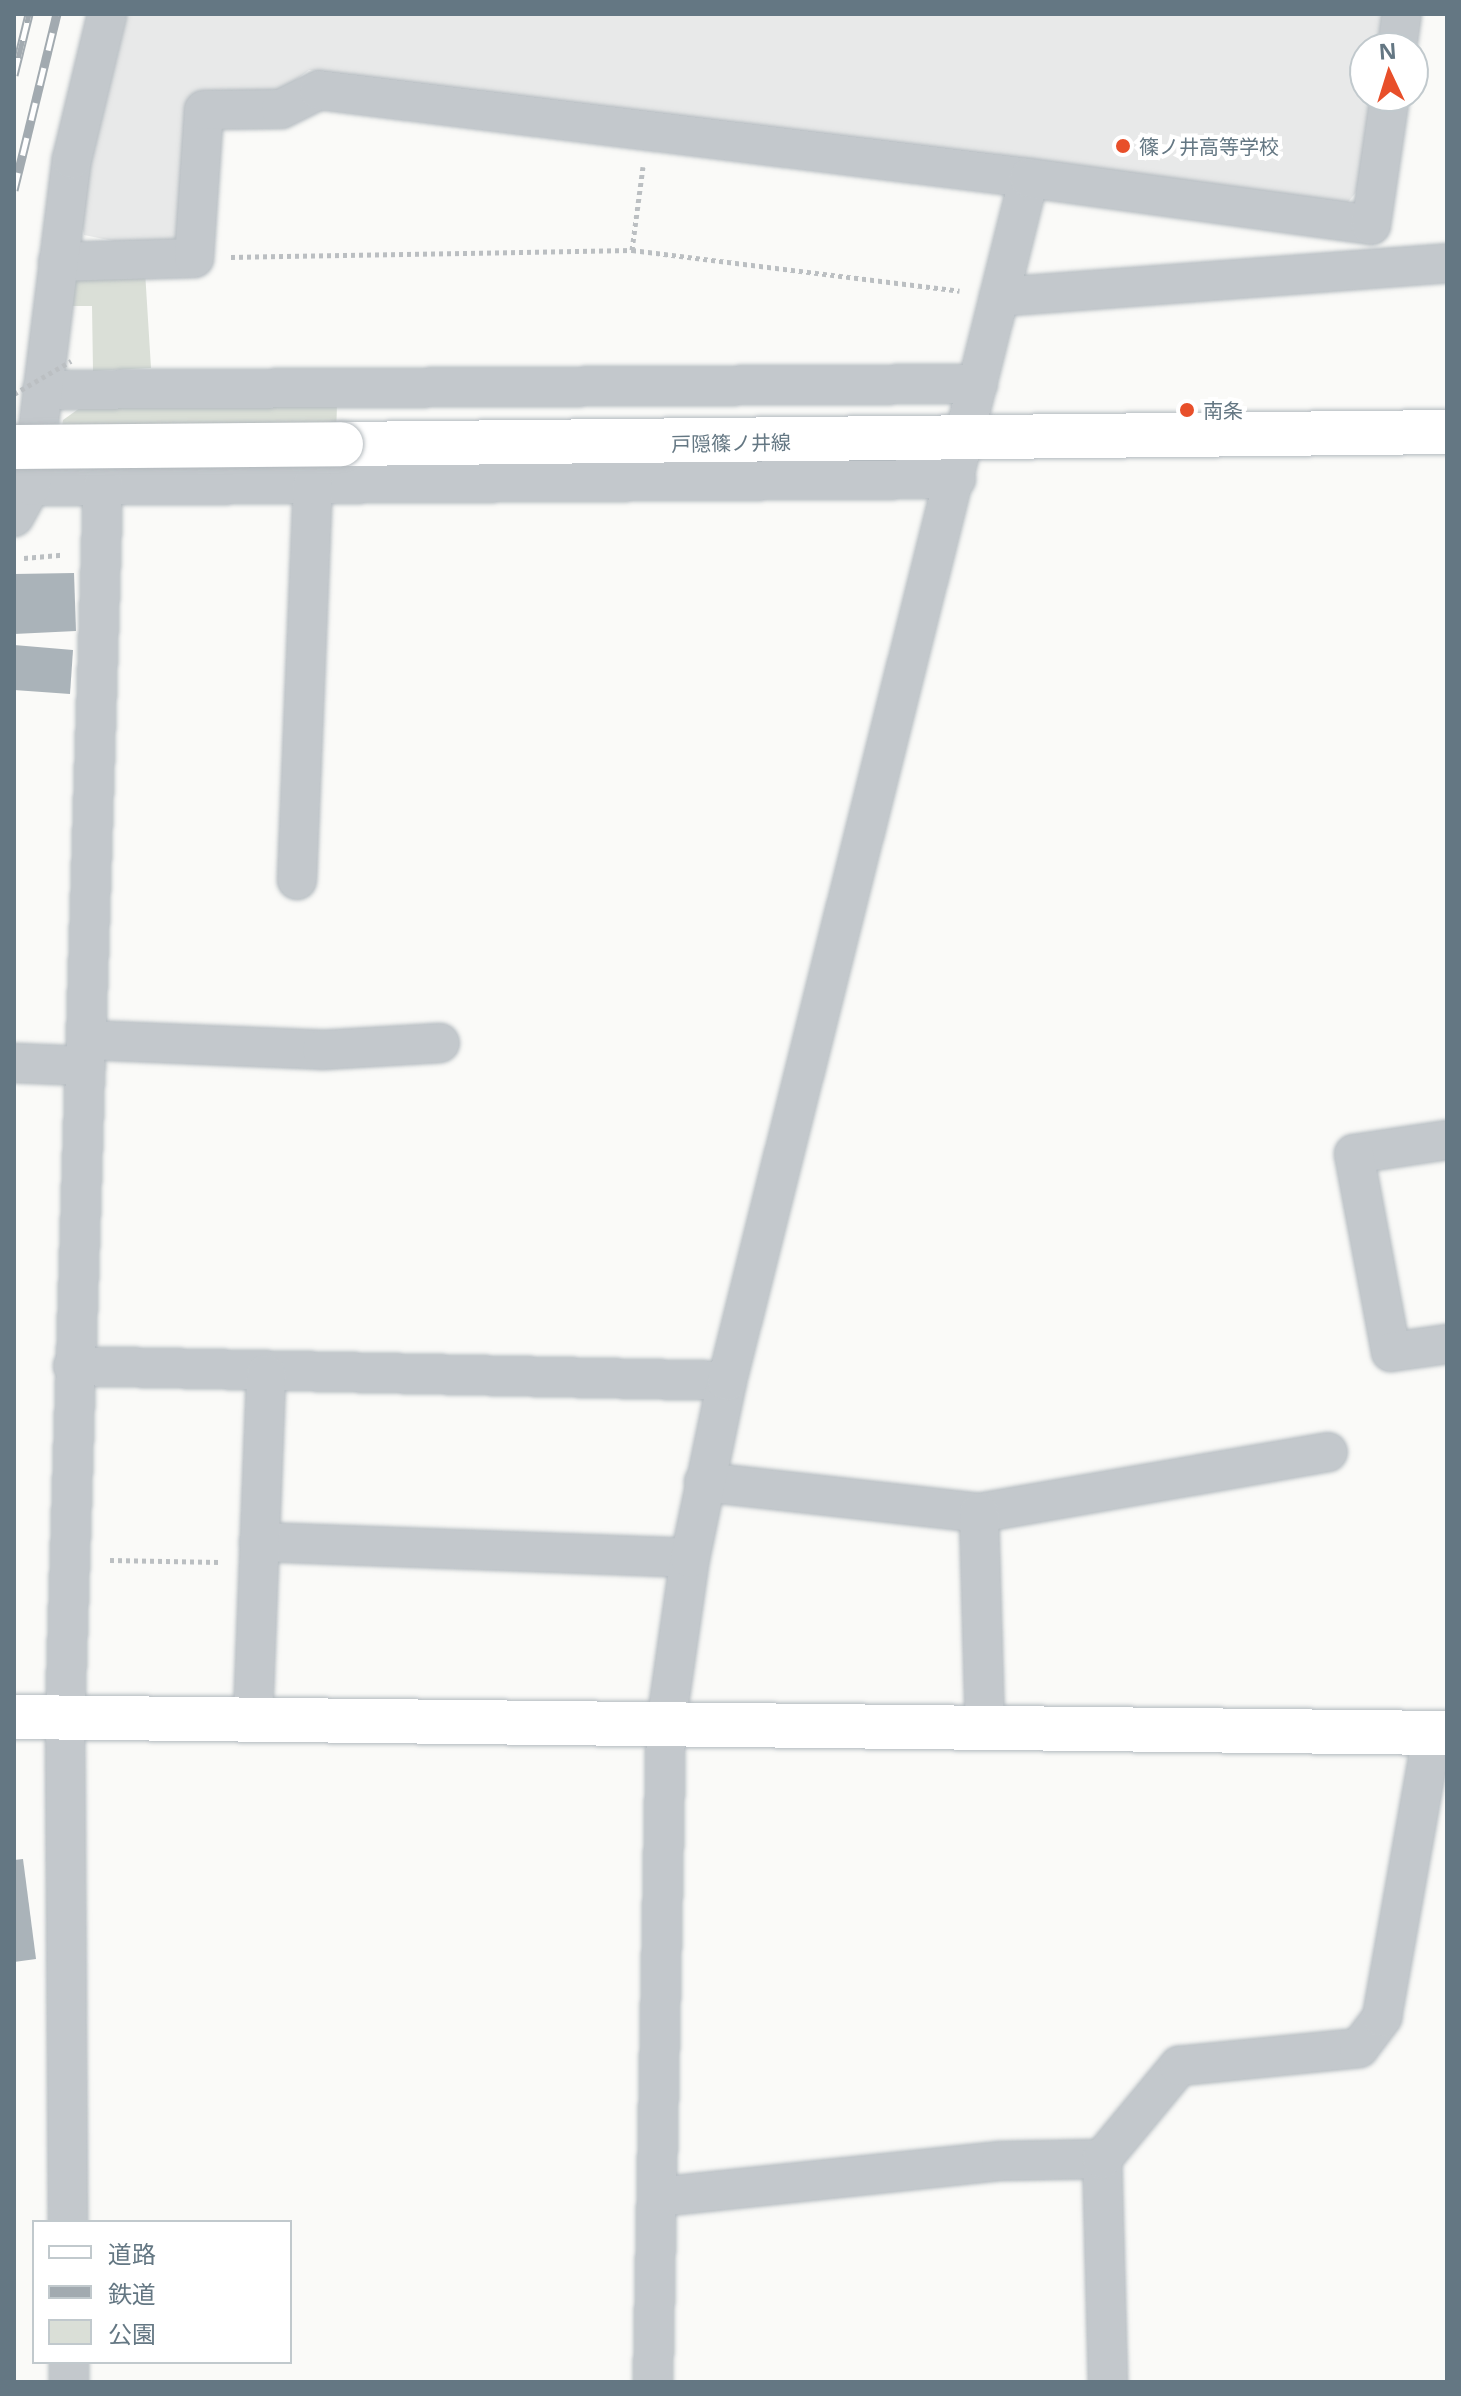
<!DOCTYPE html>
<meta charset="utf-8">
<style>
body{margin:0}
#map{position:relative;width:1461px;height:2396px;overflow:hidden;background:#fafaf8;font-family:"Open Sans","Noto Sans JP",sans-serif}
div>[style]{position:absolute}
.built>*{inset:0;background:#e8e9e9}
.green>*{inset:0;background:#dadfd7}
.building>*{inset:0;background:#aab3b9}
.path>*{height:5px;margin-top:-2.5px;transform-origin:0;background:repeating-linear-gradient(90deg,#bbbfc2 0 4px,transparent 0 8px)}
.roads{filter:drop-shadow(0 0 2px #b3babf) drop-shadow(0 0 2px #b3babf)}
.street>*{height:38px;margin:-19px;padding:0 19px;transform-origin:19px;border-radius:19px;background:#c3c8cc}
.secondary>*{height:44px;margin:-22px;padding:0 22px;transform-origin:22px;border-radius:22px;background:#fff}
.primary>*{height:44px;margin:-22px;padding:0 22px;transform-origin:22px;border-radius:22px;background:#fff}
.rail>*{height:9px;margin-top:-4.5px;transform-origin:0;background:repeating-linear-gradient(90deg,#fff 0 18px,#a2aab0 0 36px);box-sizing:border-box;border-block:2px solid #a2aab0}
.path-bridge>*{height:5px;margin-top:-2.5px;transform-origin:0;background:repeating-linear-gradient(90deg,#bbbfc2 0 4px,transparent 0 8px)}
.bridges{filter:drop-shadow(0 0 2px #b4babe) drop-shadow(0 0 2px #b4babe)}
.primary-bridge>*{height:44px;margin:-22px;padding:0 22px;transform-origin:22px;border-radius:22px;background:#fff}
.dots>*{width:22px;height:22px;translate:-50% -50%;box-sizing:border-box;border:4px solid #fff;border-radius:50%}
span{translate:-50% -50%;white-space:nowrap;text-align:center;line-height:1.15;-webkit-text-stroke:8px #fff;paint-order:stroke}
.poi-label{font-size:20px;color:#647783}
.left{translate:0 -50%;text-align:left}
.street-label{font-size:20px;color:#647783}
.frame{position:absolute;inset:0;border:16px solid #647783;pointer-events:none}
.legend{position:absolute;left:32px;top:2220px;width:260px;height:144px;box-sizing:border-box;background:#fff;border:2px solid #c1c9cd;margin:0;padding:10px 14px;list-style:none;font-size:24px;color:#647783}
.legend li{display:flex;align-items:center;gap:16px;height:40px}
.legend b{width:40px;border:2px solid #c1c9cd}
.north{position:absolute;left:1349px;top:32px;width:80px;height:80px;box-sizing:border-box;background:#fff;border:2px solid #c1c9cd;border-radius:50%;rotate:356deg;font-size:22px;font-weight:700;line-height:32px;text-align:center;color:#647783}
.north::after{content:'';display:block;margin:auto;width:28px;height:36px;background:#e84f2a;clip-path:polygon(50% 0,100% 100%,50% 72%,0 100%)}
</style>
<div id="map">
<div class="built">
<i style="clip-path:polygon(127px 14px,1384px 14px,1379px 48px,1365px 48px,1365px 96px,1372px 96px,1357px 191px,1344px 207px,309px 70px,267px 102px,193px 96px,189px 226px,170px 243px,143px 247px,84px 235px,79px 211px)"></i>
</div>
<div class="green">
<i style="clip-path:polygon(145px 271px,151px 368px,93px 371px,92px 306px,66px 306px,66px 289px,79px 272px)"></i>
<i style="clip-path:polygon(337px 404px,335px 471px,58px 454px,63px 420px,84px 405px)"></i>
</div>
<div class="building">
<i style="clip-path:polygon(74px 573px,76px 631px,14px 634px,14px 574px)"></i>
<i style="clip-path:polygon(14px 645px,73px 650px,70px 694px,14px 690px)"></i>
<i style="clip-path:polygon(23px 1859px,36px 1959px,14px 1962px,14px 1860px)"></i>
</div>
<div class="path">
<i style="left:632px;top:250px;width:84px;rotate:-82.5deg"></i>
<i style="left:231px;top:257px;width:401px;rotate:-1deg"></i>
<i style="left:632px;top:250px;width:330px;rotate:7.1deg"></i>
<i style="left:24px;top:558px;width:38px;rotate:-5deg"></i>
<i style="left:110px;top:1560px;width:110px;rotate:1deg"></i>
</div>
<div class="roads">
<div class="street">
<i style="left:1397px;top:48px;width:34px;rotate:-82deg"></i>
<i style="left:58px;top:262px;width:136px;rotate:-1.7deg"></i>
<i style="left:194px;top:258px;width:148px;rotate:-86.1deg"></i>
<i style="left:204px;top:110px;width:77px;rotate:-0.7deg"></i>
<i style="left:281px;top:109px;width:42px;rotate:-26.6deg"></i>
<i style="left:319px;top:90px;width:715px;rotate:7.07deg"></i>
<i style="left:999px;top:297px;width:449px;rotate:-4.3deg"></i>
<i style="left:42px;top:390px;width:936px;rotate:-0.37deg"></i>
<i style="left:31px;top:486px;width:925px;rotate:-0.43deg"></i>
<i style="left:14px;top:517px;width:35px;rotate:-61deg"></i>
<i style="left:31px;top:486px;width:330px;rotate:-82.9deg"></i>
<i style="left:72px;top:159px;width:149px;rotate:-76.4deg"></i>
<i style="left:297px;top:880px;width:397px;rotate:-87.7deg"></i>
<i style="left:87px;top:1040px;width:235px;rotate:2.4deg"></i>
<i style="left:322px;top:1050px;width:118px;rotate:-3.4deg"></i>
<i style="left:14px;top:1063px;width:72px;rotate:2.4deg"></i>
<i style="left:1447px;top:1140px;width:94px;rotate:171.4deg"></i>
<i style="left:1354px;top:1154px;width:201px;rotate:79.4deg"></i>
<i style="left:1391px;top:1352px;width:57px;rotate:-8.1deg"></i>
<i style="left:73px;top:1366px;width:654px;rotate:1.31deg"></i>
<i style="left:704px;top:1482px;width:277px;rotate:6.4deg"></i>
<i style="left:979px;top:1513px;width:354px;rotate:-9.9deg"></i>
<i style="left:979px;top:1513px;width:216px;rotate:88.4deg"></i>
<i style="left:259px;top:1542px;width:431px;rotate:2.1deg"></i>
<i style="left:253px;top:1717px;width:343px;rotate:-87.8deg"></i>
<i style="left:658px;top:2197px;width:345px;rotate:-6deg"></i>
<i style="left:1001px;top:2161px;width:101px;rotate:-1.1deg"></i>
<i style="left:68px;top:2222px;width:504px;rotate:-90.34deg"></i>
<i style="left:65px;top:1718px;width:1234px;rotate:-88.23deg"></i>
<i style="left:69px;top:2362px;width:20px;rotate:90deg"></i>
<i style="left:653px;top:2382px;width:658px;rotate:-88.87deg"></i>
<i style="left:666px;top:1724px;width:168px;rotate:-81.8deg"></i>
<i style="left:690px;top:1558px;width:181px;rotate:-78.2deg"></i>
<i style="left:727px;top:1381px;width:1240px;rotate:-75.91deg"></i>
<i style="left:1029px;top:178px;width:345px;rotate:7.8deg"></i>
<i style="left:1371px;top:225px;width:130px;rotate:-81.6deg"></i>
<i style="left:1108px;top:2382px;width:223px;rotate:-91.5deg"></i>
<i style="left:1102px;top:2159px;width:121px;rotate:-50.4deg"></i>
<i style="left:1179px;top:2066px;width:181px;rotate:-5.7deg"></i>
<i style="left:1359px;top:2048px;width:39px;rotate:-53deg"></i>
<i style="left:1382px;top:2017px;width:290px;rotate:-79.9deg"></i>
</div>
<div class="secondary">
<i style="left:14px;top:1717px;width:1433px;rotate:0.64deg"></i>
</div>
<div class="primary">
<i style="left:341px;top:444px;width:1106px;rotate:-0.62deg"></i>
</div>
</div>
<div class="rail">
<i style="left:14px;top:75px;width:63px;rotate:-76.2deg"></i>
<i style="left:14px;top:190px;width:181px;rotate:-76.3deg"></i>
</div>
<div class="path-bridge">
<i style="left:14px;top:394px;width:66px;rotate:-30.1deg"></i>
</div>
<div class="bridges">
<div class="primary-bridge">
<i style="left:14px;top:447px;width:327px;rotate:-0.5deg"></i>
</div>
</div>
<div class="dots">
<i style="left:1123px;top:146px;background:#e84f2a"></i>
<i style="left:1187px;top:410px;background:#e84f2a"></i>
</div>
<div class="poi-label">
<span class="left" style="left:1139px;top:146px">篠ノ井高等学校</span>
<span class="left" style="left:1203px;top:410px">南条</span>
</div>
<div class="street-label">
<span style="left:731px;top:443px;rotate:-1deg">戸隠篠ノ井線</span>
</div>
<div class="frame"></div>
<ul class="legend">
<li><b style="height:10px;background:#fff"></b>道路</li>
<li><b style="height:10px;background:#a2aab0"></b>鉄道</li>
<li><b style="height:22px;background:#dadfd7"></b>公園</li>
</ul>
<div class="north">N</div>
</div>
